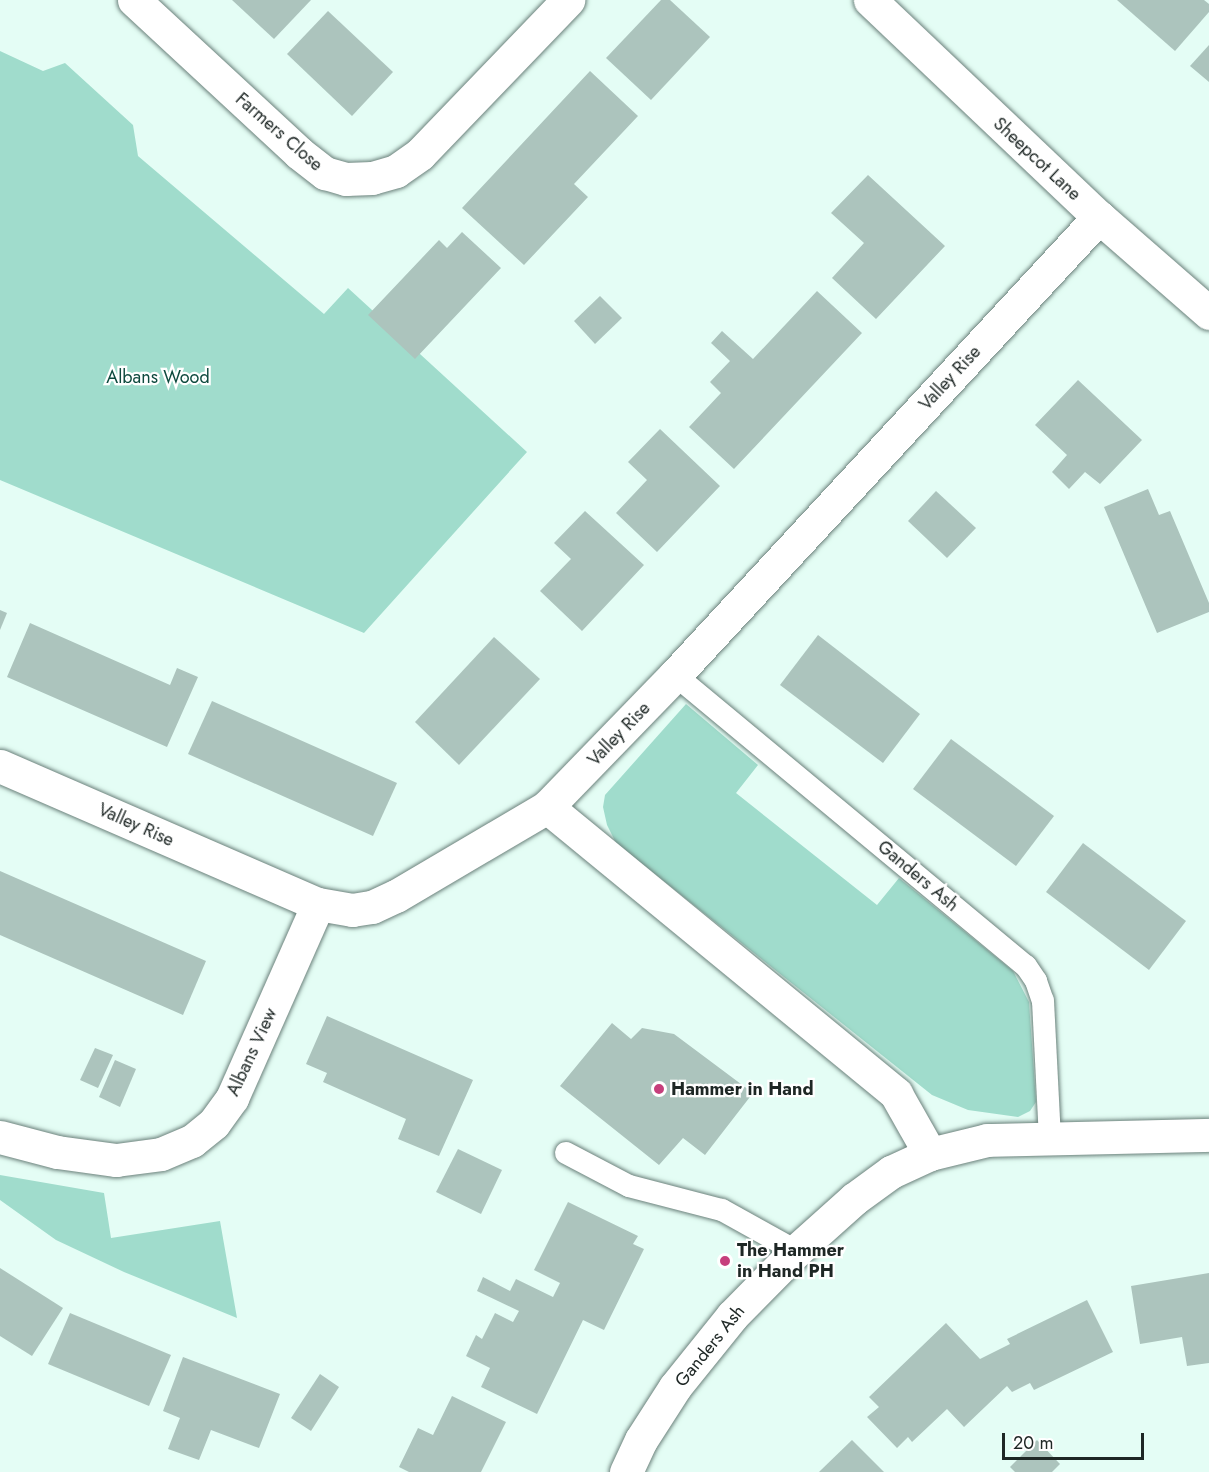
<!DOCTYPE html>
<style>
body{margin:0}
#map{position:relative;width:1209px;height:1472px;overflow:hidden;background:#e4fdf5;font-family:Jost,sans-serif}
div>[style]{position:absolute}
.green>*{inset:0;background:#a0dccc}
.building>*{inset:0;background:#acc4bd}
.roads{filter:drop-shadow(0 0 2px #6b817b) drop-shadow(0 0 2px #6b817b)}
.lane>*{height:22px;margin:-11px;padding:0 11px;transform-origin:11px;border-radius:11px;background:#fff}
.street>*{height:33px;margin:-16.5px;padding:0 16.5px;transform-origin:16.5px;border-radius:16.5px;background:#fff}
.secondary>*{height:33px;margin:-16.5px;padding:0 16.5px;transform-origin:16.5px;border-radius:16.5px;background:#fff}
.dots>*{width:16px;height:16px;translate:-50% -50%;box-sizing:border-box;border:3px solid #fff;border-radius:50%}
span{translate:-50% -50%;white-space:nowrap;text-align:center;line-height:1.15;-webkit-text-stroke:4.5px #fff;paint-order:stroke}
.street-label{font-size:18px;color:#1e2725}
.park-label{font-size:18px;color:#0e4a3e}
.poi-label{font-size:18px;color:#1e2725;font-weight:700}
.left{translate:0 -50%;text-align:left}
.scale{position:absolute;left:1002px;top:1433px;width:142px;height:27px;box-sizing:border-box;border:3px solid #1e2725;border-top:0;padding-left:8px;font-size:18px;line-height:21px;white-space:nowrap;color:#1e2725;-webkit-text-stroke:4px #fff;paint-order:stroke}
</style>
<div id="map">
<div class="green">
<i style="clip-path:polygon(0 51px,43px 71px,65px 63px,133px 125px,138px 156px,324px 314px,348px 288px,527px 452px,364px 633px,0 480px)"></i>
<i style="clip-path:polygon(686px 704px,758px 765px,736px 793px,877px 905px,899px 878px,1013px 971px,1029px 1002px,1036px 1102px,1030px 1111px,1018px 1117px,968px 1110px,932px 1095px,616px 843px,607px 825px,603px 807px,605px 795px)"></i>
<i style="clip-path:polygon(0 1175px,104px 1193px,111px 1238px,220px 1221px,237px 1318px,124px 1272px,56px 1240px,0 1200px)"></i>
</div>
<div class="building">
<i style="clip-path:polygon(232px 0,311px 0,274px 39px)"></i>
<i style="clip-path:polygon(661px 0,670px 0,710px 37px,651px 100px,606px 58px)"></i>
<i style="clip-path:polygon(1117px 0,1204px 0,1209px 4px,1209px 12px,1175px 51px)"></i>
<i style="clip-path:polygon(328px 11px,393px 72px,352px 116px,287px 54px)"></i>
<i style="clip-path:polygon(1209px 45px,1209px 82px,1190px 66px)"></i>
<i style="clip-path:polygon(590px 71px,638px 116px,574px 184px,588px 197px,524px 265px,462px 208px)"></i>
<i style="clip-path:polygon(868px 175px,945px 246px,876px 319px,832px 278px,864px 243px,831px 213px)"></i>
<i style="clip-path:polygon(462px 232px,501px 268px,415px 359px,368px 315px,439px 240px,447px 248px)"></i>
<i style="clip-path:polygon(817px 291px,862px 333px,734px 469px,689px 427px,721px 393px,710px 382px,730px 361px,711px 343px,722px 331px,753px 359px)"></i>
<i style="clip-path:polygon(600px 296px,622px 318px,595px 344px,574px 321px)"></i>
<i style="clip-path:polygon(1078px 380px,1142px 440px,1100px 484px,1085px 472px,1069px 489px,1052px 472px,1067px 455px,1035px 425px)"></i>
<i style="clip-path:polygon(660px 429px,720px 486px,657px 552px,616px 513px,647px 480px,628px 462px)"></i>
<i style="clip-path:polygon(1148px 489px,1159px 515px,1170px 511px,1209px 603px,1209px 612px,1157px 633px,1104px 507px)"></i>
<i style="clip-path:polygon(936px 491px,976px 528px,947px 558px,908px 521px)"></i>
<i style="clip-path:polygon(585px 511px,644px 565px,582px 631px,540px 591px,571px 559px,554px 543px)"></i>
<i style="clip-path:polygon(0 610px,7px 613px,0 630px)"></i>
<i style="clip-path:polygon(30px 623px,170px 685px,177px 668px,198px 677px,167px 747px,7px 677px)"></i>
<i style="clip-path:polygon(818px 635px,920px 714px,883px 763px,780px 685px)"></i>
<i style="clip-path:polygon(494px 637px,540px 679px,459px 765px,415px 722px)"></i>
<i style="clip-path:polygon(212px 701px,397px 783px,373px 836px,188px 754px)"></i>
<i style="clip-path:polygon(951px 739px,1054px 816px,1016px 866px,913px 789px)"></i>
<i style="clip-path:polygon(1083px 843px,1186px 921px,1149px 970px,1046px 892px)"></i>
<i style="clip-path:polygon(0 871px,206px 961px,183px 1015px,0 935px)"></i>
<i style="clip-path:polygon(327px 1016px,473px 1080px,439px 1156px,398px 1139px,406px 1119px,323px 1082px,327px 1073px,306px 1064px)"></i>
<i style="clip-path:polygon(612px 1023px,631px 1039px,642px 1028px,674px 1034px,753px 1093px,705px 1155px,683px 1138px,659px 1165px,560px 1086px)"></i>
<i style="clip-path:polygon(95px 1048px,113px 1055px,98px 1088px,80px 1080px)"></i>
<i style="clip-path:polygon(115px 1060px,136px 1069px,120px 1107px,99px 1097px)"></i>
<i style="clip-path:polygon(458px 1149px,502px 1170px,481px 1214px,436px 1192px)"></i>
<i style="clip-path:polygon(568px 1202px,638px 1236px,633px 1244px,644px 1249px,604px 1330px,583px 1320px,537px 1414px,481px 1387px,490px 1368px,466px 1356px,476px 1335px,482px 1339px,495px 1313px,513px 1322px,519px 1311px,477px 1291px,483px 1277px,510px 1291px,516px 1279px,553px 1297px,560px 1283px,534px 1270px)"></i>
<i style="clip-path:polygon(0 1268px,63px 1308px,32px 1356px,0 1336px)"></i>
<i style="clip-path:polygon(1209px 1273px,1209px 1363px,1187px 1366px,1182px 1337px,1140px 1344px,1131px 1286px)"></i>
<i style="clip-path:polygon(1087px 1300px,1113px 1352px,1034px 1390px,1030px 1383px,1012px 1392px,1007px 1386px,964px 1427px,947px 1409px,912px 1442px,908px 1437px,897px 1448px,867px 1417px,879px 1407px,869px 1397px,946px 1323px,980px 1359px,1010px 1344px,1007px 1339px)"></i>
<i style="clip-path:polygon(70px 1313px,171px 1355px,149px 1406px,48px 1364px)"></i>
<i style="clip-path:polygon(183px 1357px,280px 1394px,259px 1448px,211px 1430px,199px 1460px,168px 1449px,180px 1418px,163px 1411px)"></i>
<i style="clip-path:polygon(320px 1374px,339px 1387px,311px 1431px,291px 1418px)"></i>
<i style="clip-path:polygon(452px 1396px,506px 1422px,481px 1472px,409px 1472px,399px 1467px,418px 1428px,433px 1435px)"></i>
<i style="clip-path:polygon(852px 1440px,884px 1472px,819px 1472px,821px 1470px)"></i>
<i style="clip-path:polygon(1037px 1440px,1060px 1464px,1052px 1472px,1015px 1472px,1010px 1467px)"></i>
</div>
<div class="roads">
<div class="lane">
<i style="left:675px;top:675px;width:456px;rotate:39.7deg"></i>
<i style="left:1026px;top:966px;width:18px;rotate:56deg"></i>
<i style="left:1036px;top:981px;width:21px;rotate:71deg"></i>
<i style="left:1043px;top:1001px;width:136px;rotate:87.1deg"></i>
<i style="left:566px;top:1153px;width:71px;rotate:27.6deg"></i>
<i style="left:629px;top:1186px;width:96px;rotate:14.5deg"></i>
<i style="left:722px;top:1210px;width:85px;rotate:29deg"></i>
</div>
<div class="street">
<i style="left:134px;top:0;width:225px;rotate:42.8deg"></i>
<i style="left:299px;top:153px;width:33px;rotate:38deg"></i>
<i style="left:325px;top:173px;width:22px;rotate:16deg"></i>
<i style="left:346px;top:179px;width:26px;rotate:-2deg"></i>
<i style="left:372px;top:178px;width:25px;rotate:-16deg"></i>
<i style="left:396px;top:171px;width:29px;rotate:-35deg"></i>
<i style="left:420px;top:154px;width:214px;rotate:-46.1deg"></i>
<i style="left:0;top:766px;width:347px;rotate:23.5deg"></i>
<i style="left:318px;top:904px;width:35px;rotate:10deg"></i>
<i style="left:352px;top:910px;width:20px;rotate:-9deg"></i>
<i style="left:372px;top:907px;width:26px;rotate:-25deg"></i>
<i style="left:396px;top:896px;width:175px;rotate:-30.5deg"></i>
<i style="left:547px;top:807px;width:184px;rotate:-45.9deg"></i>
<i style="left:675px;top:675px;width:624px;rotate:-47.21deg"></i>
<i style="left:547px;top:807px;width:452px;rotate:39.4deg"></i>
<i style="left:896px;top:1094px;width:69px;rotate:60.5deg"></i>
<i style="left:0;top:1137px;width:59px;rotate:14.7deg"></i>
<i style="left:57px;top:1152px;width:60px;rotate:7.7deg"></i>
<i style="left:116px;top:1160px;width:45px;rotate:-7.6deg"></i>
<i style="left:161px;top:1154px;width:34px;rotate:-23deg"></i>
<i style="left:192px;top:1141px;width:28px;rotate:-39deg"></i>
<i style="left:214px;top:1123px;width:31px;rotate:-54deg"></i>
<i style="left:232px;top:1098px;width:212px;rotate:-66.1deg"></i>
<i style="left:626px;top:1472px;width:35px;rotate:-65deg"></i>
<i style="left:641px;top:1440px;width:63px;rotate:-57.3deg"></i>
<i style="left:675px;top:1387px;width:91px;rotate:-51.2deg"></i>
<i style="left:732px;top:1316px;width:91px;rotate:-45.4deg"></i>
<i style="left:796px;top:1251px;width:78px;rotate:-41.9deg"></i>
<i style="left:854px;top:1199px;width:46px;rotate:-36.1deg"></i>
<i style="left:891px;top:1172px;width:43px;rotate:-24.8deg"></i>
<i style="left:930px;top:1154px;width:59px;rotate:-13.8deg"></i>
<i style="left:987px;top:1140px;width:222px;rotate:-1.3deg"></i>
</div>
<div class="secondary">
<i style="left:870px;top:0;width:315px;rotate:43.5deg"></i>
<i style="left:1099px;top:217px;width:146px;rotate:41.1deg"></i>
</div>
</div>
<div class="dots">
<i style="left:659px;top:1089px;background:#c63f7c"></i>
<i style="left:725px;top:1261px;background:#c63f7c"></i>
</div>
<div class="street-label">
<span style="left:279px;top:132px;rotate:41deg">Farmers Close</span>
<span style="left:1037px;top:159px;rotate:43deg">Sheepcot Lane</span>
<span style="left:950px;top:378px;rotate:-47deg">Valley Rise</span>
<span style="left:619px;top:734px;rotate:-46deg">Valley Rise</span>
<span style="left:136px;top:825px;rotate:24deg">Valley Rise</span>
<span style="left:918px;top:876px;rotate:40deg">Ganders Ash</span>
<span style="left:252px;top:1052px;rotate:-65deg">Albans View</span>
<span style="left:710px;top:1346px;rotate:-51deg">Ganders Ash</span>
</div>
<div class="park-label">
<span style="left:158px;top:377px">Albans Wood</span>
</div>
<div class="poi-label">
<span class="left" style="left:671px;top:1089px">Hammer in Hand</span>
<span class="left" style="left:737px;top:1261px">The Hammer<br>in Hand PH</span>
</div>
<div class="scale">20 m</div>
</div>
